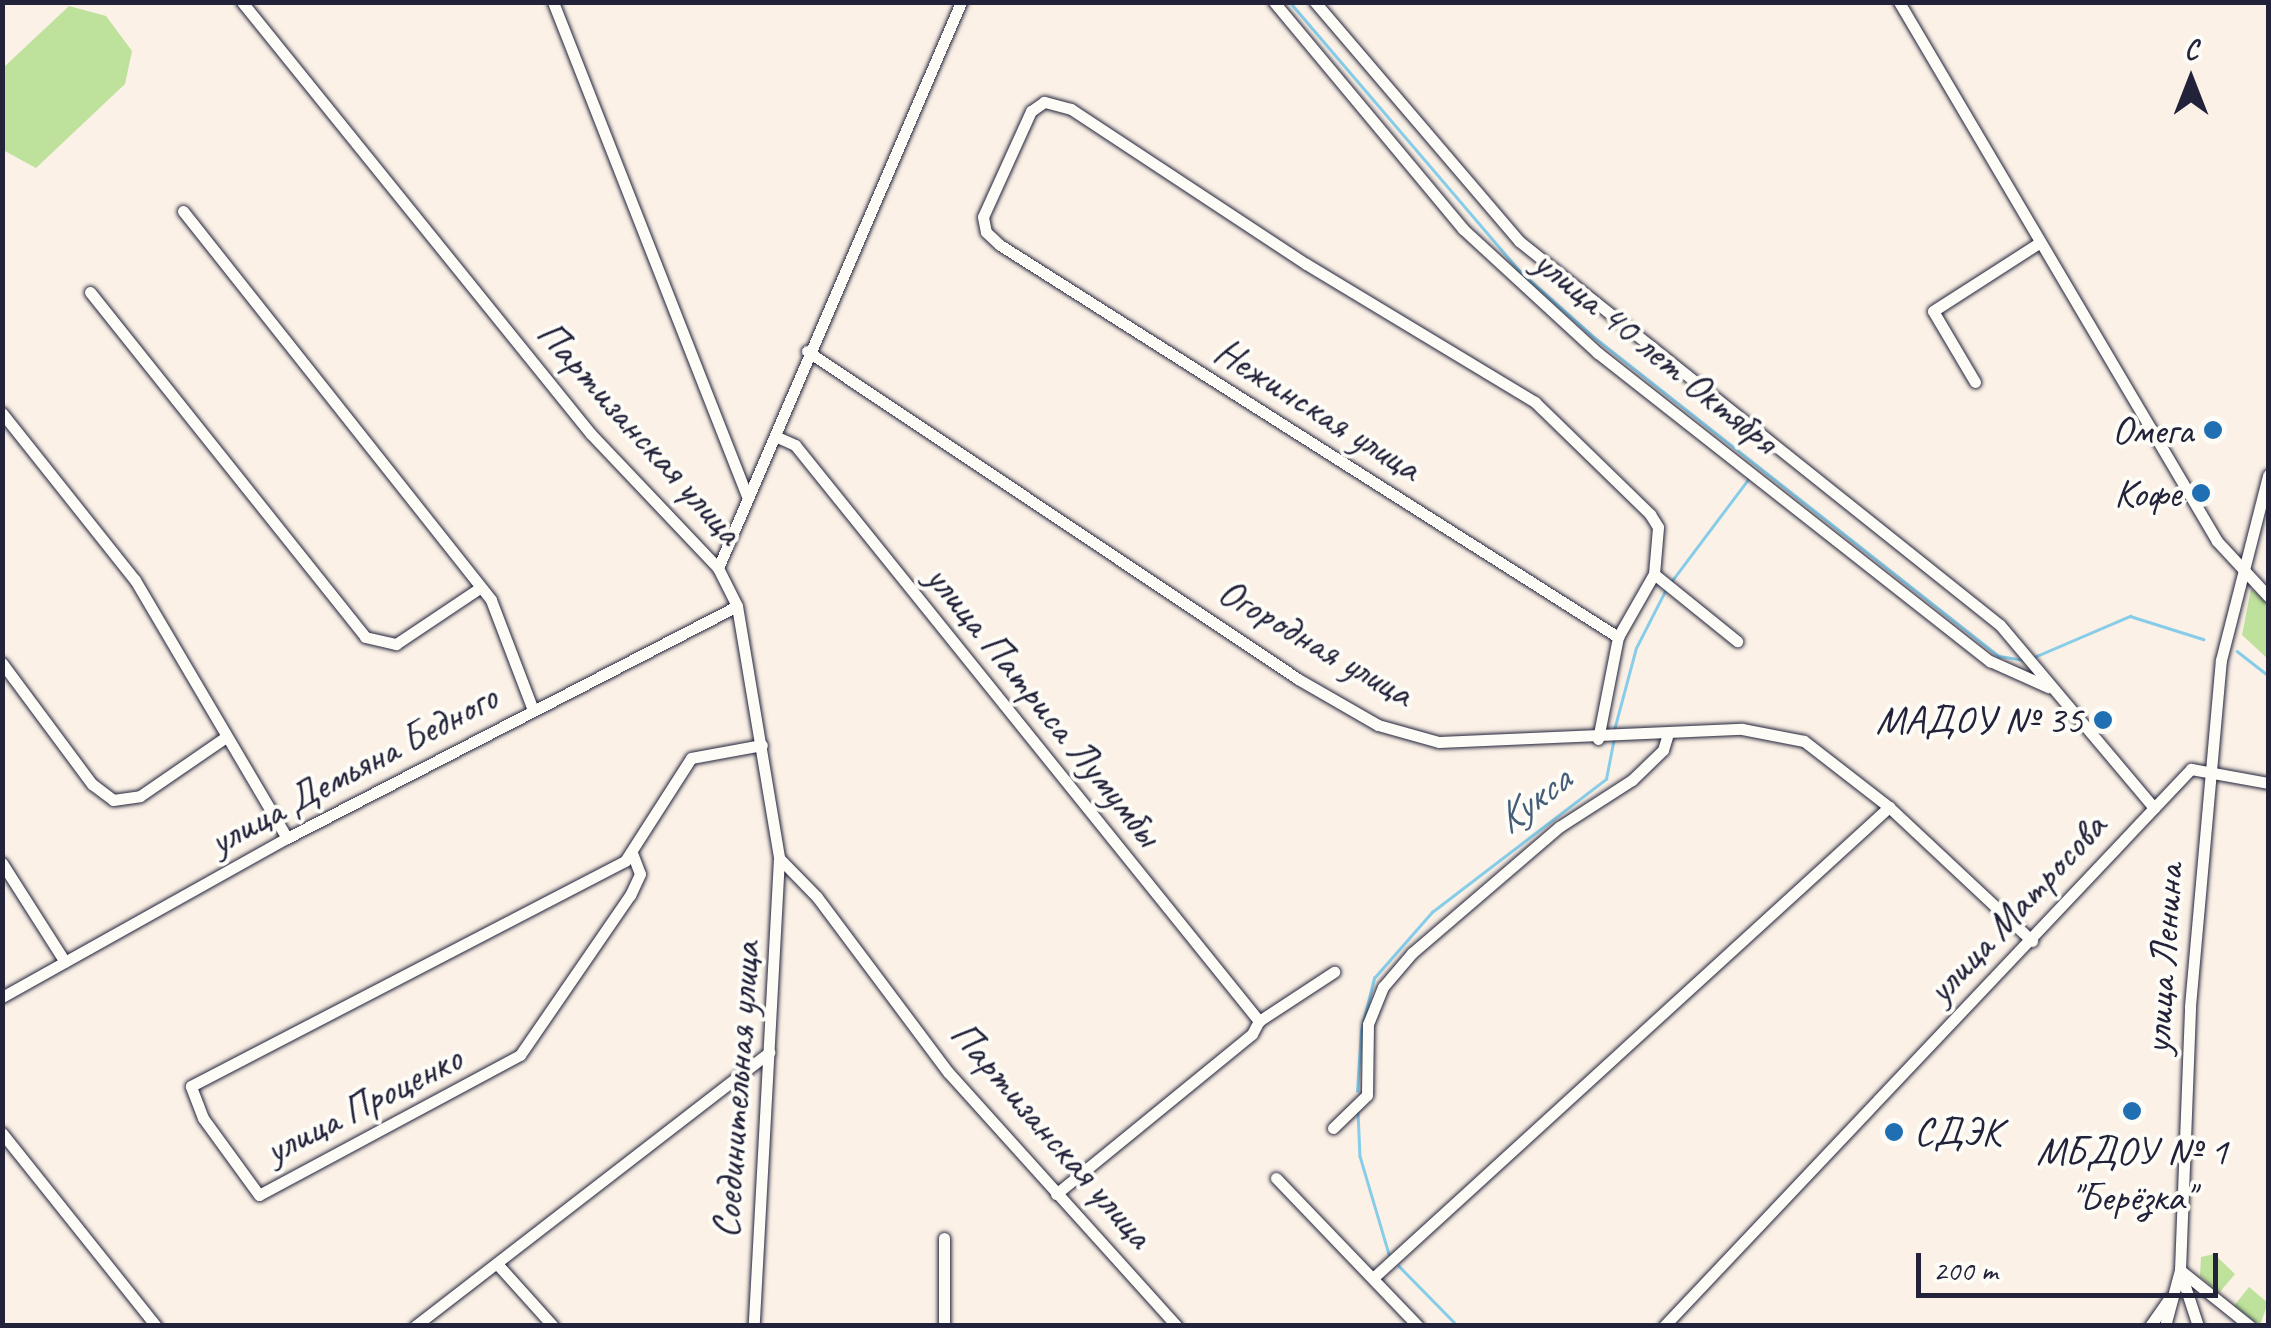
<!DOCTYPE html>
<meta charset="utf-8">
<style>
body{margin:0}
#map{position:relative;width:2271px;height:1328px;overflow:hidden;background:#fbf1e6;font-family:Caveat,sans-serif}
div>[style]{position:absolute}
.green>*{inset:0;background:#bee19b}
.stream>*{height:2.5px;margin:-1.25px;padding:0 1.25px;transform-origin:1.25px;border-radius:1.25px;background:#87cde9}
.roads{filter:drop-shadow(0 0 2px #22223b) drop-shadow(0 0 2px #22223b)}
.minor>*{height:11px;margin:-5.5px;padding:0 5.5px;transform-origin:5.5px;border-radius:5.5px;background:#fdfcf7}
.dots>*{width:28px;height:28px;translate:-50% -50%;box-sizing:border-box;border:5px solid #fdfcf7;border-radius:50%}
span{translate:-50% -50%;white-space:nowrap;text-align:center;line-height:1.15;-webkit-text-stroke:8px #fdfcf7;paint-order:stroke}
.street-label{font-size:40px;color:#22223b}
.poi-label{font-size:40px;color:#22223b}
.right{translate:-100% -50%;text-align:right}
.left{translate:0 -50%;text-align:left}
.water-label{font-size:42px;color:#455e78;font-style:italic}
.frame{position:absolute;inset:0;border:5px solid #22223b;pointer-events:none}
.north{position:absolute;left:2141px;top:30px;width:100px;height:100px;-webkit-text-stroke:8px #fdfcf7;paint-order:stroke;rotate:0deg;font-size:28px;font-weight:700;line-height:40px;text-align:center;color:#22223b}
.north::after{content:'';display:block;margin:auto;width:35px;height:45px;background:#22223b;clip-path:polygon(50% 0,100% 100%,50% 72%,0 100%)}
.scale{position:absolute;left:1916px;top:1253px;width:302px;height:45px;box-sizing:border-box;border:5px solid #22223b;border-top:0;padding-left:12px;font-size:30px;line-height:35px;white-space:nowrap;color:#22223b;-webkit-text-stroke:8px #fdfcf7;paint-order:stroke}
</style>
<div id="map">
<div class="green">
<i style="clip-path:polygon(69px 6px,106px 16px,132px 51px,125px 84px,36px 168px,3px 150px,3px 68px)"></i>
<i style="clip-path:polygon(2251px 589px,2268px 603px,2268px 659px,2242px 635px)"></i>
<i style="clip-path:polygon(2214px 1254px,2235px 1274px,2219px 1293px,2200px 1276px,2201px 1257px)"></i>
<i style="clip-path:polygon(2249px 1287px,2268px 1303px,2260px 1325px,2234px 1306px)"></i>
</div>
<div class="stream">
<i style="left:1290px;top:2px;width:354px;rotate:49.5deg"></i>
<i style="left:1520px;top:271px;width:99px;rotate:41.7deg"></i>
<i style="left:1594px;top:337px;width:516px;rotate:38.23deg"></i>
<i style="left:1999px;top:656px;width:26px;rotate:9deg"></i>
<i style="left:1671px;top:582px;width:130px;rotate:-53.1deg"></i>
<i style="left:2237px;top:651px;width:39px;rotate:38deg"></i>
<i style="left:2032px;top:658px;width:107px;rotate:-23.2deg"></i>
<i style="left:2130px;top:616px;width:77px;rotate:17.5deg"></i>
<i style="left:1614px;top:730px;width:85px;rotate:-75deg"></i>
<i style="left:1636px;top:648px;width:66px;rotate:-63deg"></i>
<i style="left:1357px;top:1091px;width:60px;rotate:-86.2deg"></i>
<i style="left:1361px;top:1031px;width:55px;rotate:-76.2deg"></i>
<i style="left:1374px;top:978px;width:88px;rotate:-48.7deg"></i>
<i style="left:1432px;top:912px;width:219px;rotate:-37.4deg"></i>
<i style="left:1606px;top:779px;width:42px;rotate:-79deg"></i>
<i style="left:1358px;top:1111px;width:45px;rotate:87.5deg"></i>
<i style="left:1360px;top:1156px;width:102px;rotate:73.5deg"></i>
<i style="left:1399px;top:1266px;width:84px;rotate:45.5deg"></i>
</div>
<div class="roads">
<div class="minor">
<i style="left:242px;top:2px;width:555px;rotate:51.07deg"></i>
<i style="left:591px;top:434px;width:185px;rotate:46.5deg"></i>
<i style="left:718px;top:568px;width:42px;rotate:63.4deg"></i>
<i style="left:737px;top:606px;width:255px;rotate:80.5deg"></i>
<i style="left:779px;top:858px;width:469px;rotate:93.1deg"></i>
<i style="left:553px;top:2px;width:531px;rotate:68.56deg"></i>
<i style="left:1274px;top:2px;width:295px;rotate:50.2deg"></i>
<i style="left:1463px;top:229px;width:183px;rotate:42.6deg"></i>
<i style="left:1598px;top:353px;width:499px;rotate:38.2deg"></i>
<i style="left:1990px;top:661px;width:64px;rotate:24.1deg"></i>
<i style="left:1315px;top:2px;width:314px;rotate:49.5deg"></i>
<i style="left:1519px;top:241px;width:615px;rotate:38.6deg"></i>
<i style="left:2000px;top:625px;width:239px;rotate:49.9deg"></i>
<i style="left:1899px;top:2px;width:626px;rotate:59.46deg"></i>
<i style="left:2217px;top:541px;width:75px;rotate:47.2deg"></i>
<i style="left:183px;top:211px;width:496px;rotate:51.6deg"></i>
<i style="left:491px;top:600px;width:118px;rotate:69.1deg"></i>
<i style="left:90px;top:292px;width:441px;rotate:51.4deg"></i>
<i style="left:365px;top:637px;width:32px;rotate:13deg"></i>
<i style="left:396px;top:644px;width:102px;rotate:-33.8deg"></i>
<i style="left:807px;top:351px;width:590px;rotate:33.74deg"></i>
<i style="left:1298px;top:679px;width:92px;rotate:29.9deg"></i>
<i style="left:1378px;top:725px;width:63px;rotate:15.6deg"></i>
<i style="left:1439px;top:742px;width:303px;rotate:-2.5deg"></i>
<i style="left:1742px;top:729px;width:63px;rotate:11deg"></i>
<i style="left:1804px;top:741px;width:108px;rotate:37.8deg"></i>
<i style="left:1889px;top:807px;width:196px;rotate:43.1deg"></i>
<i style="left:1975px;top:382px;width:82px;rotate:-120.6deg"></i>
<i style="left:1933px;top:311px;width:126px;rotate:-32.7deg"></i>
<i style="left:2px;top:413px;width:213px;rotate:51.5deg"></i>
<i style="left:135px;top:580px;width:299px;rotate:59.5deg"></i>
<i style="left:775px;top:436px;width:22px;rotate:24deg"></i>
<i style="left:795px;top:445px;width:740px;rotate:51.15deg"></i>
<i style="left:718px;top:568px;width:616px;rotate:-66.76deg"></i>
<i style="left:1654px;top:574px;width:107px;rotate:38.9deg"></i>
<i style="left:2px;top:663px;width:151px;rotate:53.4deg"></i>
<i style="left:92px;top:784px;width:26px;rotate:37deg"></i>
<i style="left:113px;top:800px;width:27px;rotate:-8deg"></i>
<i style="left:140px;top:796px;width:104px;rotate:-34.5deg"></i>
<i style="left:1598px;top:739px;width:104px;rotate:-78.9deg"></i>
<i style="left:1618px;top:637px;width:73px;rotate:-60.3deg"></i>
<i style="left:1654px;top:574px;width:47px;rotate:-85.1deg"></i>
<i style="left:1658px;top:527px;width:15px;rotate:-122deg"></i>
<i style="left:1650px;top:514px;width:161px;rotate:-135.8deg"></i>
<i style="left:1535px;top:402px;width:267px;rotate:-148.9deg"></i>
<i style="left:1306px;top:264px;width:282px;rotate:-146.6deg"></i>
<i style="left:1071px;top:109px;width:28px;rotate:-165deg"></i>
<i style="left:1044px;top:102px;width:16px;rotate:145deg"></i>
<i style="left:1031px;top:111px;width:116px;rotate:114.4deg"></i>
<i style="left:983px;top:217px;width:15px;rotate:79deg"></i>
<i style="left:986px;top:232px;width:19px;rotate:43deg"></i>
<i style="left:1000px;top:245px;width:732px;rotate:32.39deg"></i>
<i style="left:632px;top:853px;width:22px;rotate:69deg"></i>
<i style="left:640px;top:874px;width:23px;rotate:115deg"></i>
<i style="left:630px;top:895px;width:194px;rotate:124.5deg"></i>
<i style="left:520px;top:1055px;width:296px;rotate:151.8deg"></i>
<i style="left:259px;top:1195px;width:95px;rotate:-126deg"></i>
<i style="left:203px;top:1118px;width:34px;rotate:-111deg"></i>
<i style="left:191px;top:1086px;width:489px;rotate:-27.4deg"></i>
<i style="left:625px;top:861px;width:122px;rotate:-57.3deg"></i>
<i style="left:691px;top:758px;width:72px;rotate:-10.4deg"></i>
<i style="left:779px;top:858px;width:54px;rotate:45.7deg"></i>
<i style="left:817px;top:897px;width:219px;rotate:53.2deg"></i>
<i style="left:948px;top:1072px;width:342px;rotate:48deg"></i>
<i style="left:2px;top:863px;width:117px;rotate:57.5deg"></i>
<i style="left:2px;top:997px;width:326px;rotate:-29.2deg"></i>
<i style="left:287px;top:838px;width:506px;rotate:-27.27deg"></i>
<i style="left:1333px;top:1128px;width:47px;rotate:-44.1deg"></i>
<i style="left:1367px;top:1095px;width:71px;rotate:-89.2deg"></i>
<i style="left:1368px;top:1024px;width:40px;rotate:-68deg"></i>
<i style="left:1383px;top:987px;width:45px;rotate:-49.5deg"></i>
<i style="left:1412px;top:953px;width:194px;rotate:-40.6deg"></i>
<i style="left:1559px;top:827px;width:87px;rotate:-32.8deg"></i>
<i style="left:1632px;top:780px;width:43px;rotate:-44.1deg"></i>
<i style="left:1663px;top:750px;width:17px;rotate:-73deg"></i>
<i style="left:2px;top:1133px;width:247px;rotate:51.4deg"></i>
<i style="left:1276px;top:1178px;width:205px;rotate:46.2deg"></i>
<i style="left:1056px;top:1194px;width:253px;rotate:-39.2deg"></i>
<i style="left:1252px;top:1034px;width:15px;rotate:-62deg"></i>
<i style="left:1259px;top:1021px;width:90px;rotate:-33.2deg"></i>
<i style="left:499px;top:1266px;width:81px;rotate:48deg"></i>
<i style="left:2180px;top:1270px;width:90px;rotate:38.7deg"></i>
<i style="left:2181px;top:1274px;width:55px;rotate:71.9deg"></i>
<i style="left:1373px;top:1278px;width:699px;rotate:-42.39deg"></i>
<i style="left:415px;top:1326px;width:448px;rotate:-37.7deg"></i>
<i style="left:944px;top:1326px;width:88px;rotate:-90deg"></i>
<i style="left:1664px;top:1326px;width:767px;rotate:-46.59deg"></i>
<i style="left:2191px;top:769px;width:78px;rotate:10.3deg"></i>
<i style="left:2150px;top:1326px;width:33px;rotate:-55deg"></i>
<i style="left:2165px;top:1326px;width:58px;rotate:-75deg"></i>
<i style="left:2180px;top:1270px;width:264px;rotate:-87.8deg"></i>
<i style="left:2190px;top:1006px;width:347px;rotate:-84.9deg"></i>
<i style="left:2221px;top:660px;width:191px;rotate:-75.7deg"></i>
</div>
</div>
<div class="dots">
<i style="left:2213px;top:430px;background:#1f6fb2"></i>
<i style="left:2201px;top:493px;background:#1f6fb2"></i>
<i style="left:2103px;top:720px;background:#1f6fb2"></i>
<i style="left:2132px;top:1111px;background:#1f6fb2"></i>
<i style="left:1894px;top:1132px;background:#1f6fb2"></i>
</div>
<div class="street-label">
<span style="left:1656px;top:351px;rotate:39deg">улица 40 лет Октября</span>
<span style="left:1318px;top:409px;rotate:32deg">Нежинская улица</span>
<span style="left:640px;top:432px;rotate:48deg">Партизанская улица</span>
<span style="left:1316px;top:642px;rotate:30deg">Огородная улица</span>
<span style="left:1044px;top:705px;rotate:51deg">улица Патриса Лумумбы</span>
<span style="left:353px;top:769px;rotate:-28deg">улица Демьяна Бедного</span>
<span style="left:2016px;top:908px;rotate:-47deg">улица Матросова</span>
<span style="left:2163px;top:959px;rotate:-86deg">улица Ленина</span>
<span style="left:736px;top:1090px;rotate:-86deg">Соединительная улица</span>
<span style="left:363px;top:1104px;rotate:-27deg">улица Проценко</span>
<span style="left:1052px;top:1134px;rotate:49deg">Партизанская улица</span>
</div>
<div class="poi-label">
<span class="right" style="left:2193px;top:430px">Омега</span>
<span class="right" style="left:2181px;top:493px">Кофе</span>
<span class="right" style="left:2083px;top:720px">МАДОУ № 35</span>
<span class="left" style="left:1914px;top:1132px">СДЭК</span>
<span style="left:2132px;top:1174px">МБДОУ № 1<br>"Берёзка"</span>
</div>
<div class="water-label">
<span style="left:1533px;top:800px;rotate:-37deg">Кукса</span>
</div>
<div class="frame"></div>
<div class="north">С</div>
<div class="scale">200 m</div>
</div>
